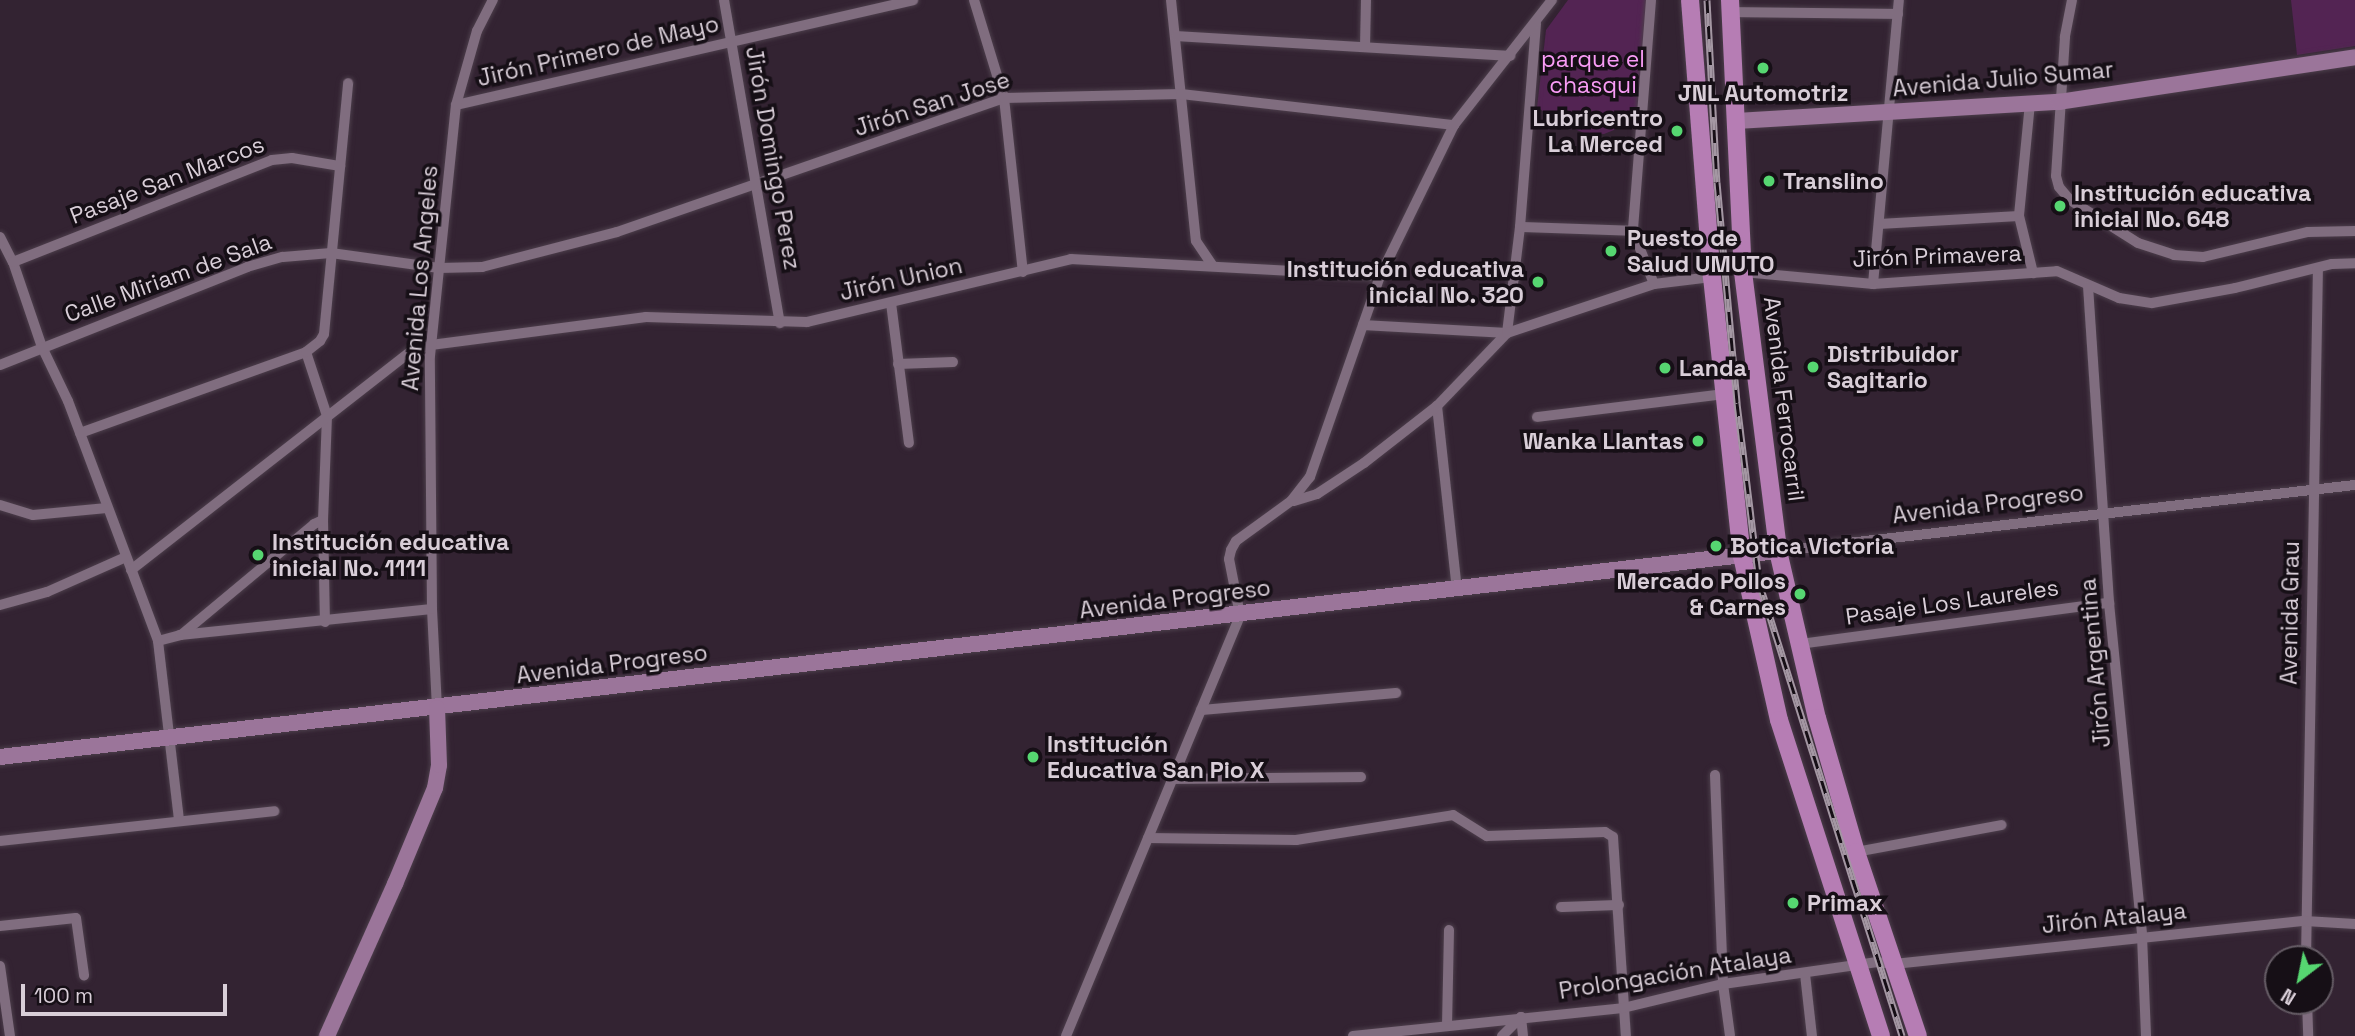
<!DOCTYPE html>
<meta charset="utf-8">
<style>
body{margin:0}
#map{position:relative;width:2355px;height:1036px;overflow:hidden;background:#332332;font-family:"Space Grotesk",sans-serif}
div>[style]{position:absolute}
.green>*{inset:0;background:#532453}
.roads{filter:drop-shadow(0 0 2px #4c3e4b) drop-shadow(0 0 2px #4c3e4b)}
.street>*{height:10px;margin:-5px;padding:0 5px;transform-origin:5px;border-radius:5px;background:#806d7f}
.secondary>*{height:16px;margin:-8px;padding:0 8px;transform-origin:8px;border-radius:8px;background:#9b759a}
.primary>*{height:18px;margin:-9px;padding:0 9px;transform-origin:9px;border-radius:9px;background:#b67db4}
.rail>*{height:7px;margin-top:-3.5px;transform-origin:0;background:repeating-linear-gradient(90deg,#160f16 0 13px,#a497a3 0 26px);box-sizing:border-box;border-block:2px solid #a497a3}
.dots>*{width:19px;height:19px;translate:-50% -50%;box-sizing:border-box;border:4px solid #160f16;border-radius:50%}
span{translate:-50% -50%;white-space:nowrap;text-align:center;line-height:1.15;-webkit-text-stroke:7px #160f16;paint-order:stroke}
.street-label{font-size:23px;color:#d9ced8}
.park-label{font-size:23px;color:#f99cf6}
.poi-label{font-size:23px;color:#d9ced8;font-weight:700}
.right{translate:-100% -50%;text-align:right}
.left{translate:0 -50%;text-align:left}
.north{position:absolute;left:2264px;top:945px;width:70px;height:70px;box-sizing:border-box;background:#160f16;border:2px solid #645b64;border-radius:50%;rotate:212deg;font-size:19px;font-weight:700;line-height:28px;text-align:center;color:#d9ced8}
.north::after{content:'';display:block;margin:auto;width:24px;height:32px;background:#56d671;clip-path:polygon(50% 0,100% 100%,50% 72%,0 100%)}
.scale{position:absolute;left:21px;top:984px;width:206px;height:32px;box-sizing:border-box;border:4px solid #d9ced8;border-top:0;padding-left:9px;font-size:21px;line-height:24px;white-space:nowrap;color:#d9ced8;-webkit-text-stroke:5px #160f16;paint-order:stroke}
</style>
<div id="map">
<div class="green">
<i style="clip-path:polygon(1568px 0,1647px 0,1644px 118px,1604px 134px,1584px 133px,1558px 122px,1537px 107px,1546px 30px)"></i>
<i style="clip-path:polygon(2291px 0,2355px 0,2355px 46px,2297px 55px)"></i>
</div>
<div class="roads">
<div class="street">
<i style="left:724px;top:0;width:328px;rotate:80.2deg"></i>
<i style="left:974px;top:0;width:102px;rotate:73deg"></i>
<i style="left:1004px;top:98px;width:175px;rotate:83.8deg"></i>
<i style="left:1171px;top:0;width:242px;rotate:84.1deg"></i>
<i style="left:1196px;top:241px;width:30px;rotate:56deg"></i>
<i style="left:1651px;top:0;width:232px;rotate:94.5deg"></i>
<i style="left:1633px;top:231px;width:57px;rotate:68.4deg"></i>
<i style="left:2072px;top:0;width:38px;rotate:101deg"></i>
<i style="left:2065px;top:37px;width:139px;rotate:93.7deg"></i>
<i style="left:2056px;top:176px;width:11px;rotate:75deg"></i>
<i style="left:2059px;top:187px;width:17px;rotate:50deg"></i>
<i style="left:2070px;top:200px;width:80px;rotate:32.3deg"></i>
<i style="left:2138px;top:243px;width:38px;rotate:18deg"></i>
<i style="left:2174px;top:255px;width:29px;rotate:4deg"></i>
<i style="left:2203px;top:257px;width:108px;rotate:-13.4deg"></i>
<i style="left:2308px;top:232px;width:47px;rotate:-1.2deg"></i>
<i style="left:1730px;top:12px;width:168px;rotate:0.7deg"></i>
<i style="left:1176px;top:36px;width:335px;rotate:3.4deg"></i>
<i style="left:1365px;top:47px;width:47px;rotate:-88.8deg"></i>
<i style="left:2030px;top:103px;width:114px;rotate:95.6deg"></i>
<i style="left:2019px;top:216px;width:59px;rotate:76.2deg"></i>
<i style="left:456px;top:105px;width:469px;rotate:-12.9deg"></i>
<i style="left:1879px;top:224px;width:140px;rotate:-3.3deg"></i>
<i style="left:1520px;top:227px;width:113px;rotate:2deg"></i>
<i style="left:0;top:237px;width:28px;rotate:63deg"></i>
<i style="left:13px;top:262px;width:90px;rotate:71.2deg"></i>
<i style="left:42px;top:347px;width:60px;rotate:64.3deg"></i>
<i style="left:68px;top:401px;width:256px;rotate:69.4deg"></i>
<i style="left:158px;top:641px;width:180px;rotate:83.3deg"></i>
<i style="left:13px;top:262px;width:278px;rotate:-21.5deg"></i>
<i style="left:272px;top:160px;width:20px;rotate:-6deg"></i>
<i style="left:292px;top:158px;width:49px;rotate:9.5deg"></i>
<i style="left:1743px;top:272px;width:131px;rotate:5.3deg"></i>
<i style="left:1873px;top:284px;width:184px;rotate:-4deg"></i>
<i style="left:2057px;top:271px;width:68px;rotate:23.5deg"></i>
<i style="left:2119px;top:298px;width:33px;rotate:9deg"></i>
<i style="left:2152px;top:303px;width:84px;rotate:-10.2deg"></i>
<i style="left:2235px;top:288px;width:100px;rotate:-13.9deg"></i>
<i style="left:2332px;top:264px;width:23px;rotate:-2deg"></i>
<i style="left:1873px;top:284px;width:285px;rotate:-84.8deg"></i>
<i style="left:2088px;top:286px;width:318px;rotate:86.2deg"></i>
<i style="left:2109px;top:603px;width:335px;rotate:84.3deg"></i>
<i style="left:2142px;top:936px;width:100px;rotate:87.7deg"></i>
<i style="left:891px;top:303px;width:141px;rotate:82.7deg"></i>
<i style="left:1363px;top:325px;width:144px;rotate:3.2deg"></i>
<i style="left:1507px;top:333px;width:107px;rotate:-83deg"></i>
<i style="left:1520px;top:227px;width:204px;rotate:-85.5deg"></i>
<i style="left:306px;top:352px;width:67px;rotate:71.8deg"></i>
<i style="left:327px;top:416px;width:104px;rotate:92.2deg"></i>
<i style="left:323px;top:520px;width:102px;rotate:88.9deg"></i>
<i style="left:898px;top:364px;width:55px;rotate:-2.1deg"></i>
<i style="left:0;top:365px;width:266px;rotate:-21.6deg"></i>
<i style="left:247px;top:267px;width:37px;rotate:-16deg"></i>
<i style="left:283px;top:257px;width:48px;rotate:-4.8deg"></i>
<i style="left:331px;top:253px;width:109px;rotate:7.9deg"></i>
<i style="left:439px;top:268px;width:43px;rotate:-1.3deg"></i>
<i style="left:482px;top:267px;width:139px;rotate:-14.5deg"></i>
<i style="left:617px;top:232px;width:410px;rotate:-19.1deg"></i>
<i style="left:1004px;top:98px;width:177px;rotate:-1.3deg"></i>
<i style="left:1181px;top:94px;width:275px;rotate:6.5deg"></i>
<i style="left:1437px;top:406px;width:184px;rotate:83.8deg"></i>
<i style="left:1537px;top:417px;width:188px;rotate:-7deg"></i>
<i style="left:80px;top:433px;width:240px;rotate:-19.7deg"></i>
<i style="left:306px;top:352px;width:18px;rotate:-38deg"></i>
<i style="left:320px;top:341px;width:8px;rotate:-60deg"></i>
<i style="left:324px;top:334px;width:252px;rotate:-84.5deg"></i>
<i style="left:1294px;top:501px;width:24px;rotate:-17deg"></i>
<i style="left:1317px;top:494px;width:56px;rotate:-33.4deg"></i>
<i style="left:1364px;top:463px;width:93px;rotate:-38deg"></i>
<i style="left:1437px;top:406px;width:101px;rotate:-46.2deg"></i>
<i style="left:1507px;top:333px;width:155px;rotate:-18.4deg"></i>
<i style="left:1654px;top:284px;width:58px;rotate:-6.9deg"></i>
<i style="left:0;top:505px;width:34px;rotate:17deg"></i>
<i style="left:33px;top:515px;width:74px;rotate:-5.4deg"></i>
<i style="left:1778px;top:551px;width:581px;rotate:-6.53deg"></i>
<i style="left:131px;top:570px;width:354px;rotate:-38deg"></i>
<i style="left:410px;top:352px;width:22px;rotate:-18deg"></i>
<i style="left:431px;top:345px;width:217px;rotate:-7.4deg"></i>
<i style="left:646px;top:317px;width:161px;rotate:1.8deg"></i>
<i style="left:807px;top:322px;width:271px;rotate:-13.4deg"></i>
<i style="left:1071px;top:259px;width:309px;rotate:3.1deg"></i>
<i style="left:0;top:605px;width:49px;rotate:-15.5deg"></i>
<i style="left:47px;top:592px;width:86px;rotate:-23.9deg"></i>
<i style="left:181px;top:635px;width:173px;rotate:-39.8deg"></i>
<i style="left:314px;top:524px;width:10px;rotate:-24deg"></i>
<i style="left:158px;top:641px;width:23px;rotate:-15deg"></i>
<i style="left:180px;top:635px;width:253px;rotate:-5.9deg"></i>
<i style="left:1800px;top:644px;width:312px;rotate:-7.6deg"></i>
<i style="left:437px;top:708px;width:99px;rotate:-92.9deg"></i>
<i style="left:432px;top:609px;width:253px;rotate:-90.5deg"></i>
<i style="left:430px;top:356px;width:252px;rotate:-84.1deg"></i>
<i style="left:456px;top:105px;width:77px;rotate:-74.2deg"></i>
<i style="left:477px;top:31px;width:35px;rotate:-63deg"></i>
<i style="left:1201px;top:710px;width:196px;rotate:-5deg"></i>
<i style="left:1715px;top:775px;width:209px;rotate:87.8deg"></i>
<i style="left:1723px;top:984px;width:52px;rotate:82.3deg"></i>
<i style="left:1172px;top:779px;width:189px;rotate:-0.6deg"></i>
<i style="left:1148px;top:838px;width:148px;rotate:0.8deg"></i>
<i style="left:1296px;top:840px;width:159px;rotate:-9deg"></i>
<i style="left:1453px;top:815px;width:40px;rotate:32deg"></i>
<i style="left:1487px;top:836px;width:118px;rotate:-1.9deg"></i>
<i style="left:1605px;top:832px;width:9px;rotate:32deg"></i>
<i style="left:1613px;top:837px;width:199px;rotate:86.3deg"></i>
<i style="left:0;top:841px;width:276px;rotate:-6.2deg"></i>
<i style="left:1856px;top:852px;width:148px;rotate:-10.5deg"></i>
<i style="left:1561px;top:907px;width:58px;rotate:-2deg"></i>
<i style="left:0;top:926px;width:76px;rotate:-6deg"></i>
<i style="left:76px;top:918px;width:58px;rotate:82deg"></i>
<i style="left:2306px;top:959px;width:691px;rotate:-89.01deg"></i>
<i style="left:0;top:966px;width:71px;rotate:81.9deg"></i>
<i style="left:1805px;top:974px;width:62px;rotate:83.6deg"></i>
<i style="left:2307px;top:1001px;width:35px;rotate:88deg"></i>
<i style="left:1521px;top:1017px;width:19px;rotate:84deg"></i>
<i style="left:1447px;top:1026px;width:96px;rotate:-88.8deg"></i>
<i style="left:1066px;top:1036px;width:456px;rotate:-67.5deg"></i>
<i style="left:1240px;top:615px;width:57px;rotate:-101.1deg"></i>
<i style="left:1229px;top:559px;width:9px;rotate:-77deg"></i>
<i style="left:1231px;top:550px;width:10px;rotate:-61deg"></i>
<i style="left:1236px;top:541px;width:68px;rotate:-36deg"></i>
<i style="left:1291px;top:501px;width:31px;rotate:-52deg"></i>
<i style="left:1310px;top:477px;width:213px;rotate:-70.8deg"></i>
<i style="left:1380px;top:276px;width:168px;rotate:-63.9deg"></i>
<i style="left:1454px;top:125px;width:159px;rotate:-51.9deg"></i>
<i style="left:1353px;top:1036px;width:271px;rotate:-5.9deg"></i>
<i style="left:1623px;top:1008px;width:103px;rotate:-13.5deg"></i>
<i style="left:1723px;top:984px;width:156px;rotate:-8.1deg"></i>
<i style="left:1877px;top:962px;width:17px;rotate:7deg"></i>
<i style="left:1894px;top:964px;width:413px;rotate:-6deg"></i>
<i style="left:2305px;top:921px;width:50px;rotate:3.4deg"></i>
<i style="left:1502px;top:1036px;width:27px;rotate:-45deg"></i>
</div>
<div class="secondary">
<i style="left:1736px;top:121px;width:324px;rotate:-3.4deg"></i>
<i style="left:2059px;top:102px;width:299px;rotate:-8.6deg"></i>
<i style="left:0;top:757px;width:1790px;rotate:-6.61deg"></i>
<i style="left:327px;top:1036px;width:167px;rotate:-65.9deg"></i>
<i style="left:395px;top:884px;width:104px;rotate:-67.4deg"></i>
<i style="left:435px;top:788px;width:23px;rotate:-80deg"></i>
<i style="left:439px;top:765px;width:57px;rotate:-92deg"></i>
</div>
<div class="primary">
<i style="left:1690px;top:0;width:278px;rotate:85.5deg"></i>
<i style="left:1712px;top:277px;width:281px;rotate:83.9deg"></i>
<i style="left:1742px;top:556px;width:168px;rotate:77.3deg"></i>
<i style="left:1779px;top:720px;width:332px;rotate:72.1deg"></i>
<i style="left:1730px;top:0;width:272px;rotate:87.3deg"></i>
<i style="left:1743px;top:272px;width:281px;rotate:82.8deg"></i>
<i style="left:1778px;top:551px;width:171px;rotate:76.9deg"></i>
<i style="left:1817px;top:718px;width:140px;rotate:73.8deg"></i>
<i style="left:1856px;top:852px;width:194px;rotate:71.4deg"></i>
</div>
</div>
<div class="rail">
<i style="left:1707px;top:0;width:182px;rotate:86.9deg"></i>
<i style="left:1717px;top:182px;width:222px;rotate:84.8deg"></i>
<i style="left:1737px;top:403px;width:180px;rotate:83deg"></i>
<i style="left:1759px;top:582px;width:476px;rotate:72.5deg"></i>
</div>
<div class="dots">
<i style="left:1763px;top:68px;background:#56d671"></i>
<i style="left:1677px;top:131px;background:#56d671"></i>
<i style="left:1769px;top:181px;background:#56d671"></i>
<i style="left:2060px;top:206px;background:#56d671"></i>
<i style="left:1611px;top:251px;background:#56d671"></i>
<i style="left:1538px;top:282px;background:#56d671"></i>
<i style="left:1813px;top:367px;background:#56d671"></i>
<i style="left:1665px;top:368px;background:#56d671"></i>
<i style="left:1698px;top:441px;background:#56d671"></i>
<i style="left:1716px;top:546px;background:#56d671"></i>
<i style="left:258px;top:555px;background:#56d671"></i>
<i style="left:1800px;top:594px;background:#56d671"></i>
<i style="left:1033px;top:757px;background:#56d671"></i>
<i style="left:1793px;top:903px;background:#56d671"></i>
</div>
<div class="street-label">
<span style="left:598px;top:51px;rotate:-13deg">Jirón Primero de Mayo</span>
<span style="left:2003px;top:79px;rotate:-5deg">Avenida Julio Sumar</span>
<span style="left:932px;top:104px;rotate:-18deg">Jirón San Jose</span>
<span style="left:773px;top:158px;rotate:80deg">Jirón Domingo Perez</span>
<span style="left:167px;top:180px;rotate:-21deg">Pasaje San Marcos</span>
<span style="left:1937px;top:256px;rotate:-2deg">Jirón Primavera</span>
<span style="left:168px;top:278px;rotate:-20deg">Calle Miriam de Sala</span>
<span style="left:420px;top:278px;rotate:-85deg">Avenida Los Angeles</span>
<span style="left:901px;top:279px;rotate:-13deg">Jirón Union</span>
<span style="left:1784px;top:399px;rotate:83deg">Avenida Ferrocarril</span>
<span style="left:1988px;top:504px;rotate:-7deg">Avenida Progreso</span>
<span style="left:1175px;top:599px;rotate:-7deg">Avenida Progreso</span>
<span style="left:1952px;top:602px;rotate:-8deg">Pasaje Los Laureles</span>
<span style="left:2290px;top:613px;rotate:-89deg">Avenida Grau</span>
<span style="left:2095px;top:663px;rotate:-95deg">Jirón Argentina</span>
<span style="left:612px;top:664px;rotate:-7deg">Avenida Progreso</span>
<span style="left:2114px;top:918px;rotate:-6deg">Jirón Atalaya</span>
<span style="left:1675px;top:973px;rotate:-9deg">Prolongación Atalaya</span>
</div>
<div class="park-label">
<span style="left:1593px;top:72px">parque el<br>chasqui</span>
</div>
<div class="poi-label">
<span style="left:1763px;top:93px">JNL Automotriz</span>
<span class="right" style="left:1663px;top:131px">Lubricentro<br>La Merced</span>
<span class="left" style="left:1783px;top:181px">Translino</span>
<span class="left" style="left:2074px;top:206px">Institución educativa<br>inicial No. 648</span>
<span class="left" style="left:1627px;top:251px">Puesto de<br>Salud UMUTO</span>
<span class="right" style="left:1524px;top:282px">Institución educativa<br>inicial No. 320</span>
<span class="left" style="left:1827px;top:367px">Distribuidor<br>Sagitario</span>
<span class="left" style="left:1679px;top:368px">Landa</span>
<span class="right" style="left:1684px;top:441px">Wanka Llantas</span>
<span class="left" style="left:272px;top:555px">Institución educativa<br>inicial No. 1111</span>
<span class="left" style="left:1730px;top:546px">Botica Victoria</span>
<span class="right" style="left:1786px;top:594px">Mercado Pollos<br>&amp; Carnes</span>
<span class="left" style="left:1047px;top:757px">Institución<br>Educativa San Pio X</span>
<span class="left" style="left:1807px;top:903px">Primax</span>
</div>
<div class="north">N</div>
<div class="scale">100 m</div>
</div>
